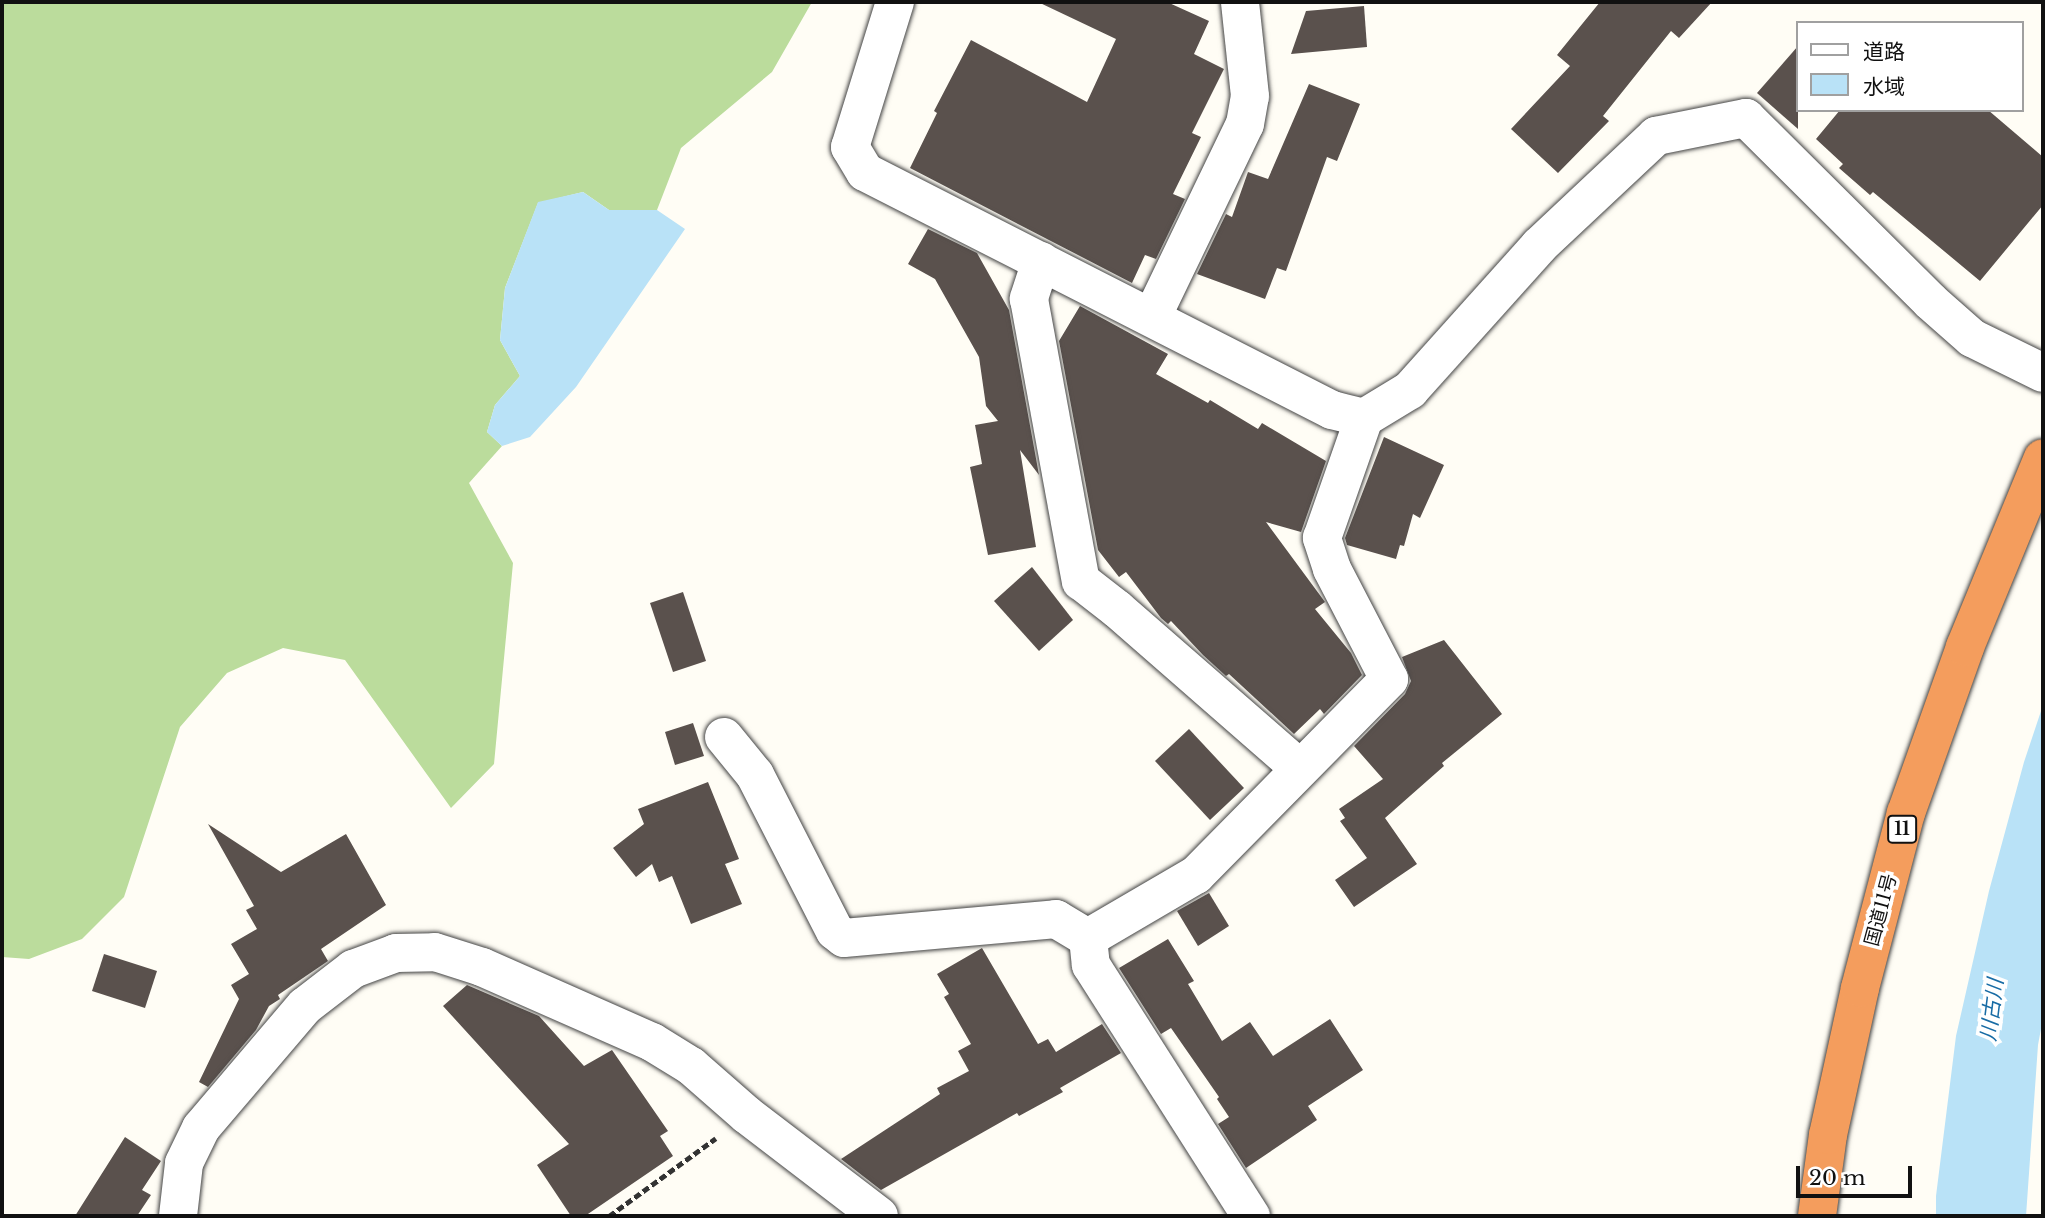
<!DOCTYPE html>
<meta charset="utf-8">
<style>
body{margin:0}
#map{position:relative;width:2045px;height:1218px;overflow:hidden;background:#fffdf5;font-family:"Libre Baskerville","Noto Sans JP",serif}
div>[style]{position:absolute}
.forest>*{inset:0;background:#bbdc9c}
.water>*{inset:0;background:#b9e2f7}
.building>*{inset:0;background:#5a514d}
.path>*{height:4.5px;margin-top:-2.25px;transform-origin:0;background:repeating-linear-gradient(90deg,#333 0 7px,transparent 0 10.5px)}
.roads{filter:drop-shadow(0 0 2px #444) drop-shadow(0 0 2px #444)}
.minor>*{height:38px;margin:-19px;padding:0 19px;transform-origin:19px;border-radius:19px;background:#fff}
.highway>*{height:38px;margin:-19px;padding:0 19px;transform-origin:19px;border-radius:19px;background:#f49d5d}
span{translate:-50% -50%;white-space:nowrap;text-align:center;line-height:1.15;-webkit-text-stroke:7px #fff;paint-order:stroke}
.shield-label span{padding:2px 5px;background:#fff;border:2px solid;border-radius:5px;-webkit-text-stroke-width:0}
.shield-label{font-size:18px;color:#111;font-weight:700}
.street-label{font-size:19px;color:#111}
.water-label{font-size:21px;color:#186ca5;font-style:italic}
.frame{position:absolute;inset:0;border:4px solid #111;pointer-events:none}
.legend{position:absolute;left:1796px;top:21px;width:228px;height:91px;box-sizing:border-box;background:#fff;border:2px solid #a0a0a0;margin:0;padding:9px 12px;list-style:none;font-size:21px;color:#111}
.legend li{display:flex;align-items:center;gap:14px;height:35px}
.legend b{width:35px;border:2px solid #a0a0a0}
.scale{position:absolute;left:1796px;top:1166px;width:116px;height:32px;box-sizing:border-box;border:4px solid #111;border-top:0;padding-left:9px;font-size:21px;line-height:24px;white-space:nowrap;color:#111;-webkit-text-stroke:5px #fff;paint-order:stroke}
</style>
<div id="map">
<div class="forest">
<i style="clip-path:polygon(2px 2px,812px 2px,772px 72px,681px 148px,657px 210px,609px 210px,583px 192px,538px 203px,505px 288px,500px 340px,520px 376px,495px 405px,487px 432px,502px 446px,469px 483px,513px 563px,494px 764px,451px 808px,345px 660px,283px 648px,227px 673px,180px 727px,124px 897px,82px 939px,29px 959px,2px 957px)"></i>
</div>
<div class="water">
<i style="clip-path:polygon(583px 192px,609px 210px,657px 210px,685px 229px,576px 387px,530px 437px,502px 446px,487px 432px,495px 405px,520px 376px,500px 340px,505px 288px,538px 202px)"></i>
<i style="clip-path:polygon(2043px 705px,2043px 1018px,2038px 1045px,2026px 1216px,1936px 1216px,1936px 1196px,1956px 1036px,1989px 891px,2024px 762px)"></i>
</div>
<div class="building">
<i style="clip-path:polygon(1038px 2px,1167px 2px,1209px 21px,1194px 54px,1224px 69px,1192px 133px,1201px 137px,1173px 194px,1185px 199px,1156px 259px,1145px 255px,1132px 283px,910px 168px,937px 113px,934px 111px,971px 40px,1087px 102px,1116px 39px)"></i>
<i style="clip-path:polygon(1600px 2px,1712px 2px,1679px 38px,1671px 31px,1603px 116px,1609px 121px,1558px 173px,1511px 129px,1570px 66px,1557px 55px)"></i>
<i style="clip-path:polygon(1364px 6px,1367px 47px,1291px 54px,1306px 11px)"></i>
<i style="clip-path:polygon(1798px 46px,1798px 129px,1757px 93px)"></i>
<i style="clip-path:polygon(1309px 84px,1360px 104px,1337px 161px,1327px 157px,1286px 271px,1277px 268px,1265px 299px,1197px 274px,1226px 214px,1232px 217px,1248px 172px,1268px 179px)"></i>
<i style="clip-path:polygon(1840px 110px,1988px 110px,2043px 157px,2043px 205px,1980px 281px,1873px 192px,1870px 195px,1839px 168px,1843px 164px,1816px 139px)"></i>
<i style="clip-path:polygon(928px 229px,977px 253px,1009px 310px,1039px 475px,1020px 450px,1036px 547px,988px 555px,970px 467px,982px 464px,975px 425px,998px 421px,986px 406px,979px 357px,935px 279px,908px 264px)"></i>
<i style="clip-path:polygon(1080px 306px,1168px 354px,1156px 374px,1208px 403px,1210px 400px,1258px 429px,1262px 423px,1326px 461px,1301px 532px,1266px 522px,1325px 602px,1315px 609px,1351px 653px,1362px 675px,1324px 714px,1320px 709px,1294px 734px,1229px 674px,1226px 676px,1203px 655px,1171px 621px,1168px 624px,1161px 618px,1126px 572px,1119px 577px,1098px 550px,1059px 341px)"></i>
<i style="clip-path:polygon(1384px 437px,1444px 465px,1420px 518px,1413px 514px,1404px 546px,1400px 545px,1396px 559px,1347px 545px,1345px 538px)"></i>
<i style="clip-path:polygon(1032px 567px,1073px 620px,1039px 651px,994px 601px)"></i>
<i style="clip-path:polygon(683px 592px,706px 661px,673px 672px,650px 603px)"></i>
<i style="clip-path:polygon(1444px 640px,1502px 714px,1442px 763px,1444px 766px,1385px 818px,1417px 864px,1354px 907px,1335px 880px,1367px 858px,1340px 821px,1345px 818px,1339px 809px,1383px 779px,1354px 746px,1405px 694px,1411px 681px,1402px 657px)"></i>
<i style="clip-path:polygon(693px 723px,704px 756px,675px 765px,665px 732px)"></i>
<i style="clip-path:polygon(1189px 729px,1244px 788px,1210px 820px,1155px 761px)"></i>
<i style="clip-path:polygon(708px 782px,739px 859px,725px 864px,742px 904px,691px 924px,672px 876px,659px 882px,652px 864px,636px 877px,613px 848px,644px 824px,638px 809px)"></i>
<i style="clip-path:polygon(208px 824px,281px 872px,346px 834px,386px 905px,321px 949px,328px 961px,278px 995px,280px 999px,269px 1006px,256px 1030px,208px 1087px,199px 1082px,239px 999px,231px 985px,249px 974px,231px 944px,257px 929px,246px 910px,254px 906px)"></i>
<i style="clip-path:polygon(1209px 893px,1229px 926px,1198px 946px,1177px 911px)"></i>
<i style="clip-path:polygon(1168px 939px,1194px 981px,1188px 984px,1222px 1041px,1250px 1022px,1273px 1056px,1330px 1019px,1363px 1070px,1308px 1106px,1317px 1120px,1246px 1168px,1218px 1124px,1229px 1117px,1217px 1099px,1219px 1097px,1171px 1028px,1161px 1034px,1119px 968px)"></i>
<i style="clip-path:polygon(982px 948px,1038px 1044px,1048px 1039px,1056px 1052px,1102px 1024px,1121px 1053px,1060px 1088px,1063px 1092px,1019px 1116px,1017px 1113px,881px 1190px,841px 1159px,940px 1094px,937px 1088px,969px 1071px,958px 1051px,971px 1044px,944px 997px,949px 994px,937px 974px)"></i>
<i style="clip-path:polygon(104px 954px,157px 971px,145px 1008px,92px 991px)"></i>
<i style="clip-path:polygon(467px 985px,539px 1016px,584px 1066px,612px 1050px,668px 1131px,660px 1136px,673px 1156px,585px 1216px,571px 1216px,537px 1165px,569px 1144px,443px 1006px)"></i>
<i style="clip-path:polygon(125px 1137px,161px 1161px,142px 1190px,151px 1195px,137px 1216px,75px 1216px)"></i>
</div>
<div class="path">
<i style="left:609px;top:1216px;width:132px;rotate:-36.1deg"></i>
</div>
<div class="roads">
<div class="minor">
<i style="left:895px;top:2px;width:152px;rotate:107.2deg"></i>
<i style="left:850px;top:147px;width:29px;rotate:59deg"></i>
<i style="left:865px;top:172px;width:524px;rotate:27.01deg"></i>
<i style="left:1332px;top:410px;width:33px;rotate:14deg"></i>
<i style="left:1041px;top:261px;width:40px;rotate:108deg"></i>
<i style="left:1029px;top:299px;width:287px;rotate:79.6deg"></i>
<i style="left:1081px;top:581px;width:46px;rotate:37.9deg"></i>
<i style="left:1117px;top:609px;width:242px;rotate:41.1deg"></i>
<i style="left:1152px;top:317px;width:214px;rotate:-64.3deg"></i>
<i style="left:1245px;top:124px;width:28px;rotate:-80deg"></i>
<i style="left:1250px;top:96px;width:95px;rotate:-96.1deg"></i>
<i style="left:724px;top:737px;width:49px;rotate:50.8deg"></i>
<i style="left:755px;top:775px;width:175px;rotate:62.9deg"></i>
<i style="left:835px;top:931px;width:11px;rotate:38deg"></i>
<i style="left:844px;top:938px;width:213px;rotate:-5.1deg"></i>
<i style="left:1056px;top:919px;width:37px;rotate:31deg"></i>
<i style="left:1088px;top:938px;width:125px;rotate:-30.3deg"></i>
<i style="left:1196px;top:875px;width:275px;rotate:-45.4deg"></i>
<i style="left:1389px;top:679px;width:124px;rotate:-117.4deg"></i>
<i style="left:1332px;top:569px;width:33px;rotate:-108deg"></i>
<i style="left:1322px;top:538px;width:127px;rotate:-70.7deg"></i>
<i style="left:1364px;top:418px;width:54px;rotate:-31.3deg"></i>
<i style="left:1410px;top:390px;width:193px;rotate:-48.1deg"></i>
<i style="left:1539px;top:246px;width:161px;rotate:-43.2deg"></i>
<i style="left:1656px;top:136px;width:92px;rotate:-11.3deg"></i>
<i style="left:1746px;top:118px;width:260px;rotate:44.8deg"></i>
<i style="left:1930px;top:301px;width:56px;rotate:41.4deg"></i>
<i style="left:1972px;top:338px;width:79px;rotate:26.2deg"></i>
<i style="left:1088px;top:938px;width:27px;rotate:84deg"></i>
<i style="left:1091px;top:965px;width:298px;rotate:57.5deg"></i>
<i style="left:178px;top:1216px;width:53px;rotate:-83.5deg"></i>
<i style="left:184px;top:1163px;width:39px;rotate:-64deg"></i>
<i style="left:201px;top:1128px;width:160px;rotate:-49.6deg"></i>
<i style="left:305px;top:1006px;width:61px;rotate:-37.6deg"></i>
<i style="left:353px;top:969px;width:46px;rotate:-20.4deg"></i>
<i style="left:396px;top:953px;width:39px;rotate:-1deg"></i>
<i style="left:435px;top:952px;width:49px;rotate:17.7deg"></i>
<i style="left:482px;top:967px;width:186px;rotate:23.8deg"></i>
<i style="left:652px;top:1042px;width:46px;rotate:31.6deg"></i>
<i style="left:691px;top:1066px;width:74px;rotate:41.2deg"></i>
<i style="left:747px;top:1115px;width:166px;rotate:37.4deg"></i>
</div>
<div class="highway">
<i style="left:1817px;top:1216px;width:82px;rotate:-82.3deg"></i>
<i style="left:1828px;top:1135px;width:150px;rotate:-77.7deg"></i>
<i style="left:1860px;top:988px;width:181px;rotate:-75.3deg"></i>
<i style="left:1906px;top:813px;width:176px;rotate:-70.4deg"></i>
<i style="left:1965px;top:647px;width:204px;rotate:-67.6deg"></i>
</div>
</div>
<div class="shield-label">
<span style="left:1902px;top:829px">11</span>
</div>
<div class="street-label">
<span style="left:1881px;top:910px;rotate:-75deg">国道11号</span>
</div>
<div class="water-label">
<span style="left:1992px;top:1010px;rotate:-83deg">川古川</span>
</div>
<div class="frame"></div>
<ul class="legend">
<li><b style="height:9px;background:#fff"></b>道路</li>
<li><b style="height:19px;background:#b9e2f7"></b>水域</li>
</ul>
<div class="scale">20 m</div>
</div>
